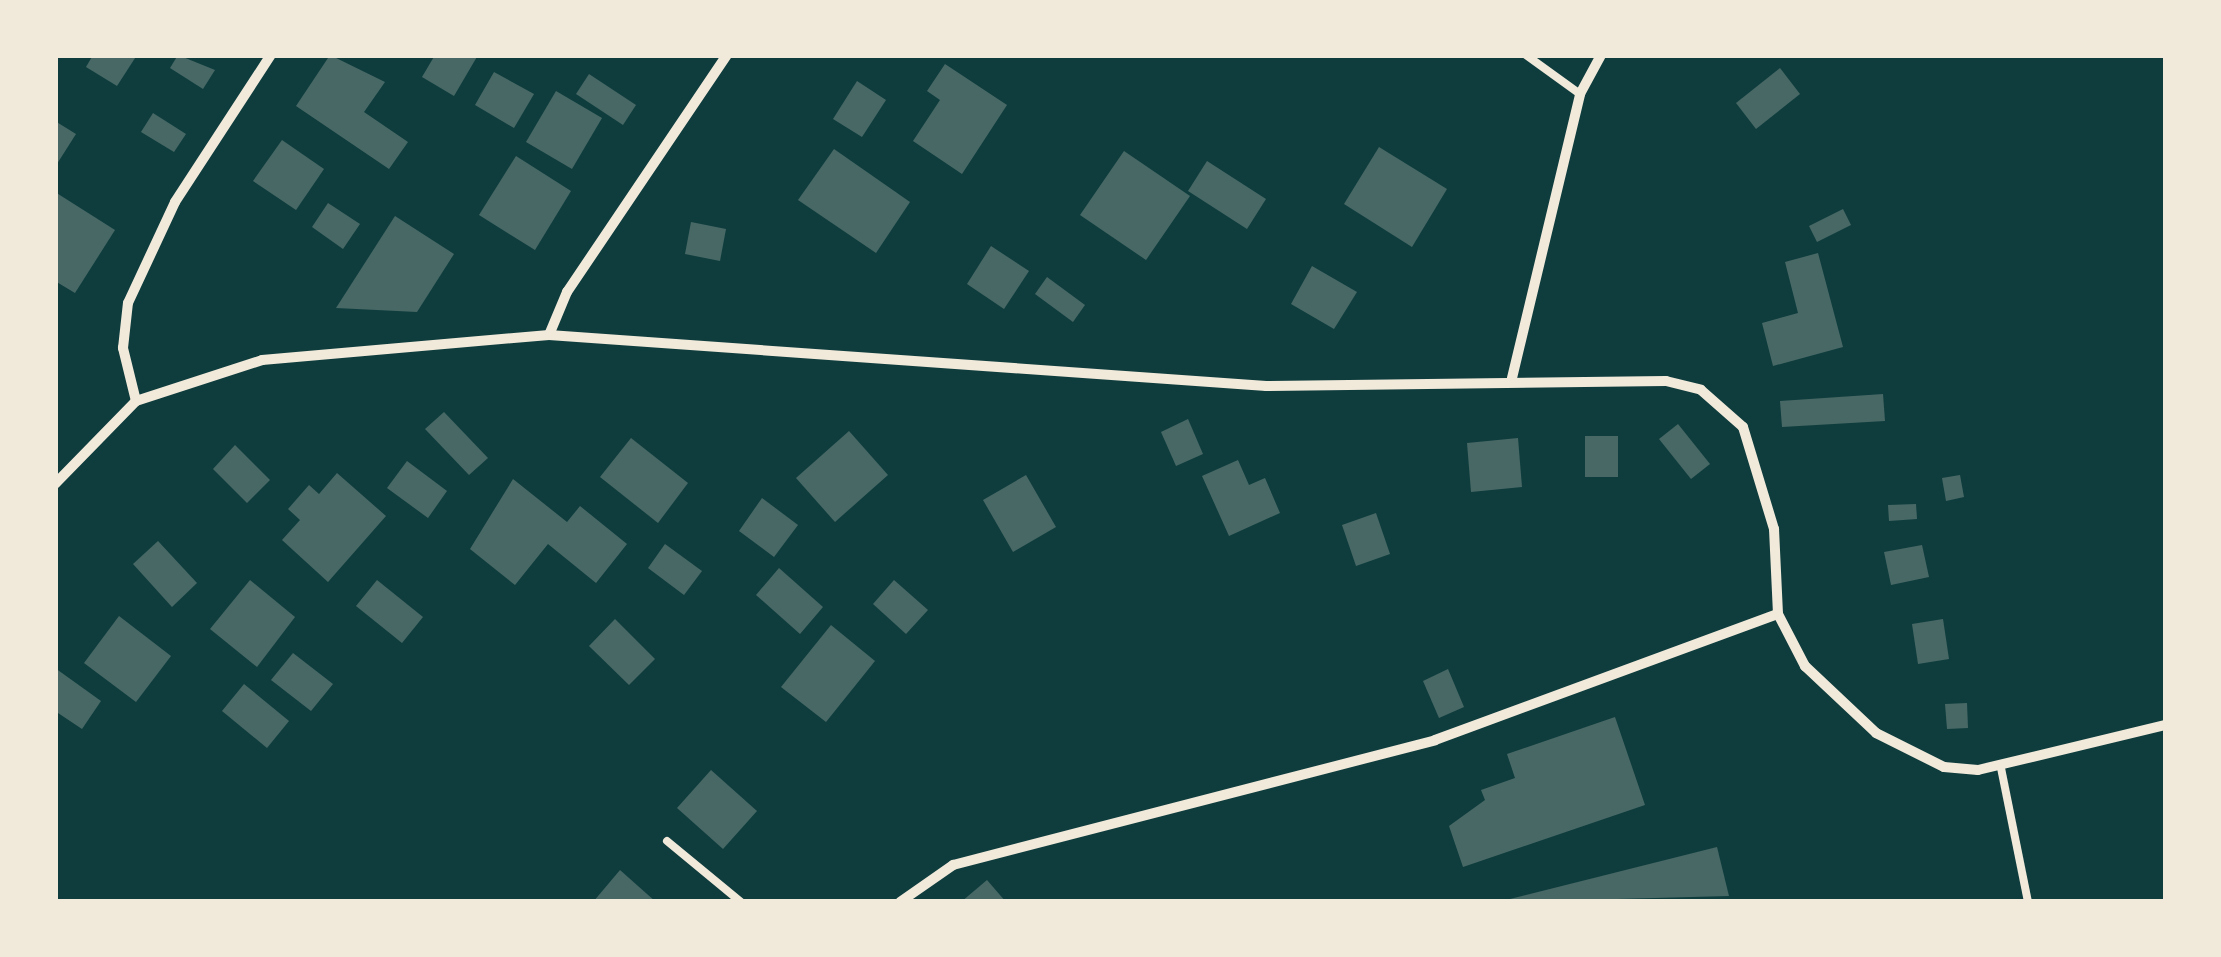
<!DOCTYPE html>
<style>
body{margin:0}
#map{position:relative;width:2221px;height:957px;overflow:hidden;background:#0f3d3e;font-family:"Crimson Pro",serif}
div>[style]{position:absolute}
.building>*{inset:0;background:#486865}
.service>*{height:8px;margin:-4px;padding:0 4px;transform-origin:4px;border-radius:4px;background:#f1e9da}
.minor>*{height:10px;margin:-5px;padding:0 5px;transform-origin:5px;border-radius:5px;background:#f1e9da}
span{translate:-50% -50%;white-space:nowrap;text-align:center;line-height:1.15;-webkit-text-stroke:9px #f1e9da;paint-order:stroke}
.frame{position:absolute;inset:0;border:58px solid #f1e9da;pointer-events:none}
</style>
<div id="map">
<div class="building">
<i style="clip-path:polygon(93px 55px,137px 55px,117px 86px,86px 67px)"></i>
<i style="clip-path:polygon(178px 55px,215px 70px,203px 89px,170px 68px)"></i>
<i style="clip-path:polygon(330px 55px,385px 82px,364px 112px,408px 142px,389px 169px,296px 106px)"></i>
<i style="clip-path:polygon(435px 55px,478px 55px,454px 96px,422px 77px)"></i>
<i style="clip-path:polygon(945px 64px,1007px 105px,962px 174px,913px 141px,940px 100px,927px 91px)"></i>
<i style="clip-path:polygon(1780px 68px,1800px 94px,1756px 129px,1736px 103px)"></i>
<i style="clip-path:polygon(494px 72px,534px 94px,514px 128px,475px 105px)"></i>
<i style="clip-path:polygon(589px 74px,636px 105px,623px 125px,576px 94px)"></i>
<i style="clip-path:polygon(857px 81px,886px 100px,862px 137px,833px 119px)"></i>
<i style="clip-path:polygon(556px 91px,602px 118px,572px 169px,526px 142px)"></i>
<i style="clip-path:polygon(153px 113px,186px 134px,174px 152px,141px 132px)"></i>
<i style="clip-path:polygon(55px 121px,76px 134px,55px 167px)"></i>
<i style="clip-path:polygon(282px 140px,324px 169px,296px 210px,253px 181px)"></i>
<i style="clip-path:polygon(1379px 147px,1447px 189px,1412px 247px,1344px 204px)"></i>
<i style="clip-path:polygon(834px 149px,910px 202px,876px 253px,798px 200px)"></i>
<i style="clip-path:polygon(1124px 151px,1190px 196px,1146px 260px,1080px 215px)"></i>
<i style="clip-path:polygon(516px 156px,571px 191px,535px 250px,479px 215px)"></i>
<i style="clip-path:polygon(1207px 161px,1266px 199px,1247px 229px,1188px 191px)"></i>
<i style="clip-path:polygon(55px 192px,115px 230px,75px 293px,55px 281px)"></i>
<i style="clip-path:polygon(328px 203px,360px 224px,343px 249px,312px 227px)"></i>
<i style="clip-path:polygon(1843px 209px,1851px 225px,1817px 242px,1809px 226px)"></i>
<i style="clip-path:polygon(395px 216px,454px 254px,417px 312px,336px 308px)"></i>
<i style="clip-path:polygon(691px 222px,726px 229px,720px 261px,685px 254px)"></i>
<i style="clip-path:polygon(991px 246px,1029px 271px,1004px 309px,967px 284px)"></i>
<i style="clip-path:polygon(1818px 253px,1843px 347px,1773px 366px,1762px 323px,1798px 313px,1785px 262px)"></i>
<i style="clip-path:polygon(1312px 266px,1357px 292px,1334px 329px,1291px 304px)"></i>
<i style="clip-path:polygon(1047px 277px,1085px 305px,1073px 322px,1035px 294px)"></i>
<i style="clip-path:polygon(1883px 394px,1885px 421px,1782px 427px,1780px 401px)"></i>
<i style="clip-path:polygon(444px 412px,488px 458px,469px 475px,425px 429px)"></i>
<i style="clip-path:polygon(1188px 419px,1203px 454px,1176px 466px,1161px 432px)"></i>
<i style="clip-path:polygon(1678px 424px,1710px 464px,1691px 479px,1659px 439px)"></i>
<i style="clip-path:polygon(849px 431px,888px 475px,835px 522px,796px 478px)"></i>
<i style="clip-path:polygon(1585px 436px,1618px 436px,1618px 477px,1585px 477px)"></i>
<i style="clip-path:polygon(631px 438px,688px 483px,658px 523px,600px 477px)"></i>
<i style="clip-path:polygon(1518px 438px,1522px 487px,1471px 492px,1467px 443px)"></i>
<i style="clip-path:polygon(235px 445px,270px 480px,247px 503px,213px 469px)"></i>
<i style="clip-path:polygon(1238px 460px,1249px 485px,1265px 478px,1280px 513px,1229px 536px,1202px 476px)"></i>
<i style="clip-path:polygon(407px 461px,447px 491px,428px 518px,387px 488px)"></i>
<i style="clip-path:polygon(337px 473px,386px 516px,328px 582px,282px 540px,300px 520px,288px 509px,309px 485px,319px 494px)"></i>
<i style="clip-path:polygon(1026px 475px,1056px 527px,1013px 552px,983px 500px)"></i>
<i style="clip-path:polygon(1960px 475px,1964px 497px,1946px 501px,1942px 478px)"></i>
<i style="clip-path:polygon(513px 479px,567px 522px,580px 506px,627px 544px,596px 583px,548px 544px,515px 585px,470px 549px)"></i>
<i style="clip-path:polygon(762px 498px,798px 525px,774px 557px,739px 531px)"></i>
<i style="clip-path:polygon(1916px 504px,1917px 519px,1889px 521px,1888px 505px)"></i>
<i style="clip-path:polygon(1376px 513px,1390px 554px,1356px 566px,1342px 525px)"></i>
<i style="clip-path:polygon(158px 541px,197px 583px,172px 607px,133px 564px)"></i>
<i style="clip-path:polygon(665px 544px,702px 571px,684px 595px,648px 568px)"></i>
<i style="clip-path:polygon(1922px 545px,1929px 577px,1891px 585px,1884px 552px)"></i>
<i style="clip-path:polygon(779px 568px,823px 607px,800px 634px,756px 595px)"></i>
<i style="clip-path:polygon(250px 580px,295px 617px,257px 667px,210px 629px)"></i>
<i style="clip-path:polygon(377px 580px,423px 617px,402px 643px,356px 606px)"></i>
<i style="clip-path:polygon(894px 580px,928px 610px,906px 634px,873px 604px)"></i>
<i style="clip-path:polygon(119px 616px,171px 656px,136px 702px,84px 663px)"></i>
<i style="clip-path:polygon(615px 619px,655px 659px,629px 685px,589px 646px)"></i>
<i style="clip-path:polygon(1943px 619px,1949px 659px,1918px 664px,1912px 624px)"></i>
<i style="clip-path:polygon(831px 625px,875px 661px,826px 722px,781px 687px)"></i>
<i style="clip-path:polygon(293px 653px,333px 684px,311px 711px,271px 680px)"></i>
<i style="clip-path:polygon(55px 668px,101px 701px,82px 729px,55px 711px)"></i>
<i style="clip-path:polygon(1448px 669px,1464px 707px,1439px 718px,1423px 681px)"></i>
<i style="clip-path:polygon(244px 684px,289px 721px,267px 748px,222px 711px)"></i>
<i style="clip-path:polygon(1967px 703px,1968px 728px,1947px 729px,1945px 704px)"></i>
<i style="clip-path:polygon(1615px 717px,1645px 805px,1463px 867px,1449px 826px,1485px 800px,1481px 790px,1515px 778px,1507px 754px)"></i>
<i style="clip-path:polygon(711px 770px,757px 811px,723px 849px,677px 808px)"></i>
<i style="clip-path:polygon(1717px 847px,1729px 896px,1502px 902px,1502px 901px)"></i>
<i style="clip-path:polygon(620px 870px,656px 902px,593px 902px)"></i>
<i style="clip-path:polygon(987px 880px,1006px 902px,961px 902px)"></i>
</div>
<div class="service">
<i style="left:1526px;top:55px;width:67px;rotate:35.8deg"></i>
<i style="left:2001px;top:768px;width:137px;rotate:78.6deg"></i>
<i style="left:667px;top:841px;width:96px;rotate:39.5deg"></i>
</div>
<div class="minor">
<i style="left:549px;top:335px;width:47px;rotate:-67.3deg"></i>
<i style="left:567px;top:292px;width:286px;rotate:-56deg"></i>
<i style="left:1512px;top:378px;width:292px;rotate:-76.5deg"></i>
<i style="left:1580px;top:94px;width:44px;rotate:-61.7deg"></i>
<i style="left:136px;top:401px;width:55px;rotate:-103.8deg"></i>
<i style="left:123px;top:348px;width:45px;rotate:-83.7deg"></i>
<i style="left:128px;top:303px;width:111px;rotate:-65deg"></i>
<i style="left:175px;top:202px;width:176px;rotate:-56.9deg"></i>
<i style="left:55px;top:484px;width:116px;rotate:-45.7deg"></i>
<i style="left:136px;top:401px;width:133px;rotate:-18deg"></i>
<i style="left:262px;top:360px;width:288px;rotate:-5deg"></i>
<i style="left:549px;top:335px;width:719px;rotate:4.07deg"></i>
<i style="left:1266px;top:386px;width:400px;rotate:-0.7deg"></i>
<i style="left:1666px;top:381px;width:36px;rotate:14deg"></i>
<i style="left:1701px;top:390px;width:56px;rotate:41.4deg"></i>
<i style="left:1743px;top:427px;width:107px;rotate:73.1deg"></i>
<i style="left:1774px;top:529px;width:85px;rotate:87.3deg"></i>
<i style="left:1778px;top:614px;width:59px;rotate:62.6deg"></i>
<i style="left:1805px;top:666px;width:98px;rotate:43.3deg"></i>
<i style="left:1876px;top:733px;width:76px;rotate:26.6deg"></i>
<i style="left:1944px;top:767px;width:34px;rotate:5deg"></i>
<i style="left:1978px;top:770px;width:193px;rotate:-13.5deg"></i>
<i style="left:900px;top:902px;width:65px;rotate:-34.9deg"></i>
<i style="left:953px;top:865px;width:498px;rotate:-14.5deg"></i>
<i style="left:1435px;top:740px;width:365px;rotate:-20.2deg"></i>
</div>
<div class="frame"></div>
</div>
